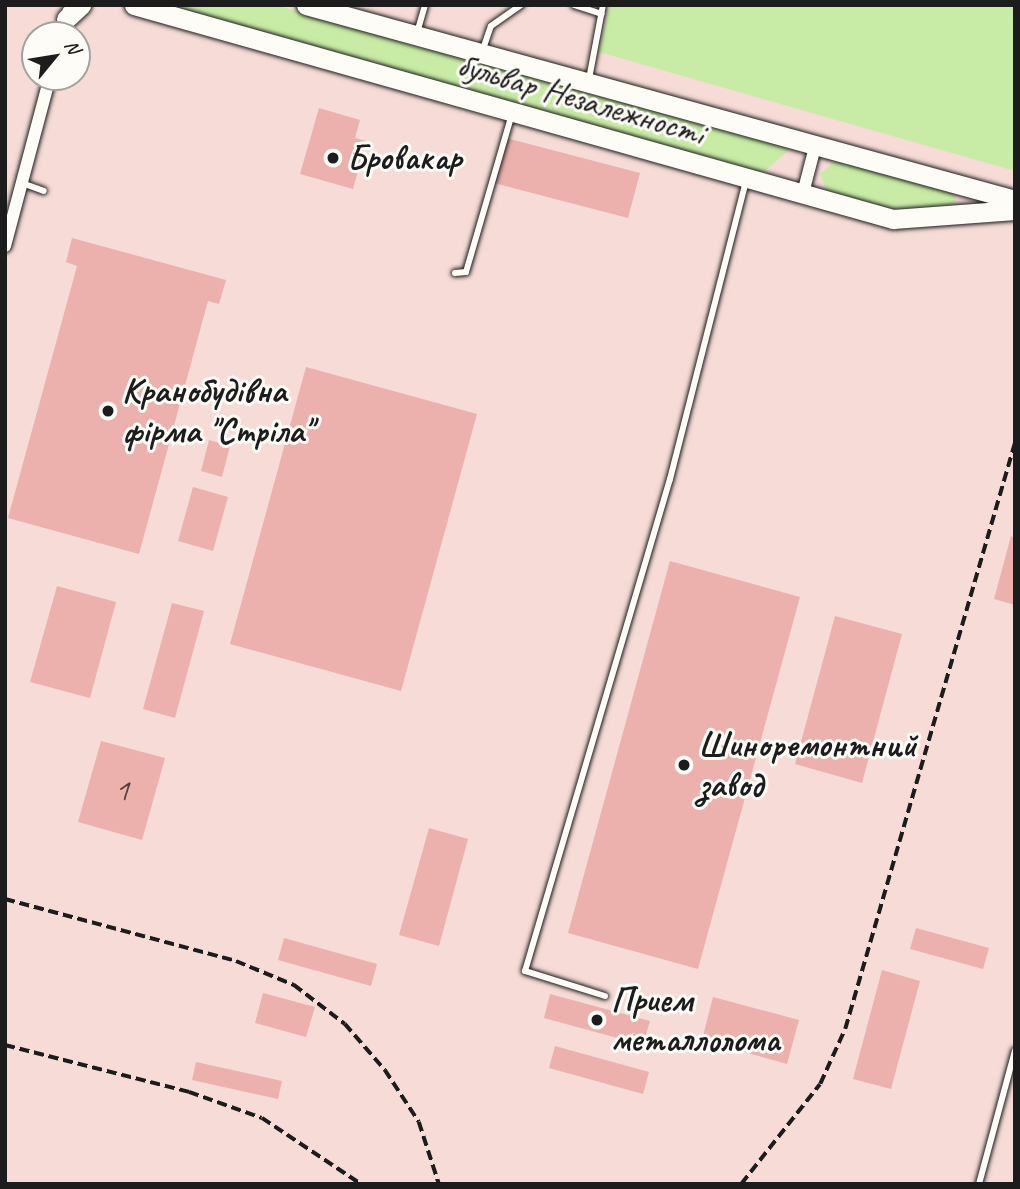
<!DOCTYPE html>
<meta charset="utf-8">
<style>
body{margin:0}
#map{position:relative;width:1020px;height:1189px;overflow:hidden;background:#faede8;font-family:Caveat,sans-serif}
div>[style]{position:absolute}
.built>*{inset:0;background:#f6dbd6}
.green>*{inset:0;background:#c8eca5}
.building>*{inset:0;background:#ecb1ad}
.roads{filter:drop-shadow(0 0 2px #1c1c1c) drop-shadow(0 0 2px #1c1c1c)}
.lane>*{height:6px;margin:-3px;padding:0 3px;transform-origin:3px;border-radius:3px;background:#fdfcf7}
.street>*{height:12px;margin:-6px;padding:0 6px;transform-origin:6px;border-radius:6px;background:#fdfcf7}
.secondary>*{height:19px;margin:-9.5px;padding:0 9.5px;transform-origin:9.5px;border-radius:9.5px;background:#fdfcf7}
.rail>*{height:3.5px;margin-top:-1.75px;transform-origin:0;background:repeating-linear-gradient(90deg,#1c1c1c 0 10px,transparent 0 15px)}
.dots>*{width:19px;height:19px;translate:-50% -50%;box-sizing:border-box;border:4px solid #fdfcf7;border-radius:50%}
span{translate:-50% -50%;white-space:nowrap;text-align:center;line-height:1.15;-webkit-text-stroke:6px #fdfcf7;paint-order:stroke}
.number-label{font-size:32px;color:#504140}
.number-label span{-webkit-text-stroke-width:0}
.street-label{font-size:35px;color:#1c1c1c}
.poi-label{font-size:35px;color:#1c1c1c;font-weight:700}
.left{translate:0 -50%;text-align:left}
.frame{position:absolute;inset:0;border:7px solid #1c1c1c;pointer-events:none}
.north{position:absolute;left:21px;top:21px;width:70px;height:70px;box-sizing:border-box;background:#fdfcf7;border:2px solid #a3a29f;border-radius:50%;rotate:60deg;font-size:19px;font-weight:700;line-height:28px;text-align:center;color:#1c1c1c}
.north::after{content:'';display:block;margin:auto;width:24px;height:32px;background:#1c1c1c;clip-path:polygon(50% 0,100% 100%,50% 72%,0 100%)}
</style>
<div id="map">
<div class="built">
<i style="clip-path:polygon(evenodd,5px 5px,1015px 5px,1015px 1184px,5px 1184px,5px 5px,35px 35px,77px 35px,77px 77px,35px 77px,35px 35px)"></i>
</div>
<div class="green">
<i style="clip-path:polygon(161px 5px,274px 5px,793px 146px,763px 173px)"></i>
<i style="clip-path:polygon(610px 5px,1015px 5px,1015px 171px,599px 52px)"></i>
<i style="clip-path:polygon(837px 160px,953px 190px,956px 203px,902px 213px,826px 190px,820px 174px)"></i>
</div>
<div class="building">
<i style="clip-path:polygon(319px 108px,360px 120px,355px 138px,366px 141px,353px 189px,300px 174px)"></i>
<i style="clip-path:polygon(506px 138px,640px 173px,628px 218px,494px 183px)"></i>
<i style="clip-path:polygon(72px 238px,226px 280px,219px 304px,208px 301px,139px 554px,8px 518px,77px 266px,66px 262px)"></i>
<i style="clip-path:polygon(306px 367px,477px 414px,401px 691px,230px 644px)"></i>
<i style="clip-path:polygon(209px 440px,230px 446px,222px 477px,201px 471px)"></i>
<i style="clip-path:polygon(193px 487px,228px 497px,213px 551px,178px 541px)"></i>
<i style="clip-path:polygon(1011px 536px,1015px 538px,1015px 605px,994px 599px)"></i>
<i style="clip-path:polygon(670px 561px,800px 597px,698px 969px,568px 933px)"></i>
<i style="clip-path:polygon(57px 586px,116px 602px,90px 698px,30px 682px)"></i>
<i style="clip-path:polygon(172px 603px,204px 611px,175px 718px,143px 709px)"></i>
<i style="clip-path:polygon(835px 616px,902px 634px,862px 783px,795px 764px)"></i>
<i style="clip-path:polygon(101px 741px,165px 758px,142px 840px,78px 822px)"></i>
<i style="clip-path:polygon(429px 828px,468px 839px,439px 946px,399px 935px)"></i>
<i style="clip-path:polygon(916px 928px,989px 948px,983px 969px,910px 949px)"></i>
<i style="clip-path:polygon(284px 938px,377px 964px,371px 986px,278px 960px)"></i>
<i style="clip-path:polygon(882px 970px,920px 981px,891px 1089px,853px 1079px)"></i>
<i style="clip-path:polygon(263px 993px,315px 1007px,306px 1037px,255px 1023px)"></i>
<i style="clip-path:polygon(550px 994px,650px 1021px,643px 1045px,544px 1018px)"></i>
<i style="clip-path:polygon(713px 997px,799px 1020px,787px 1064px,702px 1040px)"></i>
<i style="clip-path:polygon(555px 1046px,649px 1072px,643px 1094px,549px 1068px)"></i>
<i style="clip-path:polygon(196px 1062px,282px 1081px,278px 1099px,192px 1080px)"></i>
</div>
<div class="roads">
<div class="lane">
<i style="left:574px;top:5px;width:29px;rotate:18deg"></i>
<i style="left:417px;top:33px;width:29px;rotate:-74deg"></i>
<i style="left:483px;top:49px;width:24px;rotate:-71deg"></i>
<i style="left:491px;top:26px;width:37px;rotate:-35deg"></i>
<i style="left:589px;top:79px;width:75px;rotate:-79.3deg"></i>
<i style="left:22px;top:183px;width:23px;rotate:20deg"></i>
<i style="left:455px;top:273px;width:11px;rotate:-5deg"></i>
<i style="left:466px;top:272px;width:165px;rotate:-73.8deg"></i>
<i style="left:605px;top:996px;width:84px;rotate:-162.6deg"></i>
<i style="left:525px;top:971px;width:513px;rotate:-73.58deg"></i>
<i style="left:670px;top:479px;width:308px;rotate:-75.7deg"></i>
<i style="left:979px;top:1184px;width:138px;rotate:-74.9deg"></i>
</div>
<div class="street">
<i style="left:62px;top:35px;width:24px;rotate:-75deg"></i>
<i style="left:803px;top:193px;width:52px;rotate:-75.4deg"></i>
<i style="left:5px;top:246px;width:175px;rotate:-75.1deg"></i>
</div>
<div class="secondary">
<i style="left:134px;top:5px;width:789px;rotate:15.75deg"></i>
<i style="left:893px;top:219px;width:122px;rotate:-4.2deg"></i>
<i style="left:306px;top:5px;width:735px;rotate:15.38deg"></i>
<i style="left:66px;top:19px;width:21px;rotate:-43deg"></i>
</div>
</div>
<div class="rail">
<i style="left:5px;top:899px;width:239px;rotate:15deg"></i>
<i style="left:236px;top:961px;width:63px;rotate:22.5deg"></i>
<i style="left:294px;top:985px;width:64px;rotate:37.4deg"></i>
<i style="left:345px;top:1024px;width:61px;rotate:49deg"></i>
<i style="left:385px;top:1070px;width:62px;rotate:56.8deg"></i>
<i style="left:419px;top:1122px;width:65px;rotate:72.1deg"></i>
<i style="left:5px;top:1045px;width:190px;rotate:14.3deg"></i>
<i style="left:189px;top:1092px;width:77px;rotate:19.6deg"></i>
<i style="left:262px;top:1118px;width:119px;rotate:33.7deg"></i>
<i style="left:741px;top:1184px;width:127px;rotate:-51.7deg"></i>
<i style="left:820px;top:1084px;width:60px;rotate:-65.6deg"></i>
<i style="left:845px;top:1029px;width:611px;rotate:-73.85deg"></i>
</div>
<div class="dots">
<i style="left:333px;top:158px;background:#1c1c1c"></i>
<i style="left:108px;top:411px;background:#1c1c1c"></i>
<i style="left:684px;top:765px;background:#1c1c1c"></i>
<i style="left:597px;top:1020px;background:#1c1c1c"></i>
</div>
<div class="number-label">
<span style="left:122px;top:790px">1</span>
</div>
<div class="street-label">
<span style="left:581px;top:99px;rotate:16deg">бульвар Незалежності</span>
</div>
<div class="poi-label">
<span class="left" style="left:347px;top:158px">Бровакар</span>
<span class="left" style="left:122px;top:411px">Кранобудівна<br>фірма "Стріла"</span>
<span class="left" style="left:698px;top:765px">Шиноремонтний<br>завод</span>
<span class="left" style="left:611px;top:1020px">Прием<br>металлолома</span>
</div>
<div class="frame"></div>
<div class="north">N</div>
</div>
